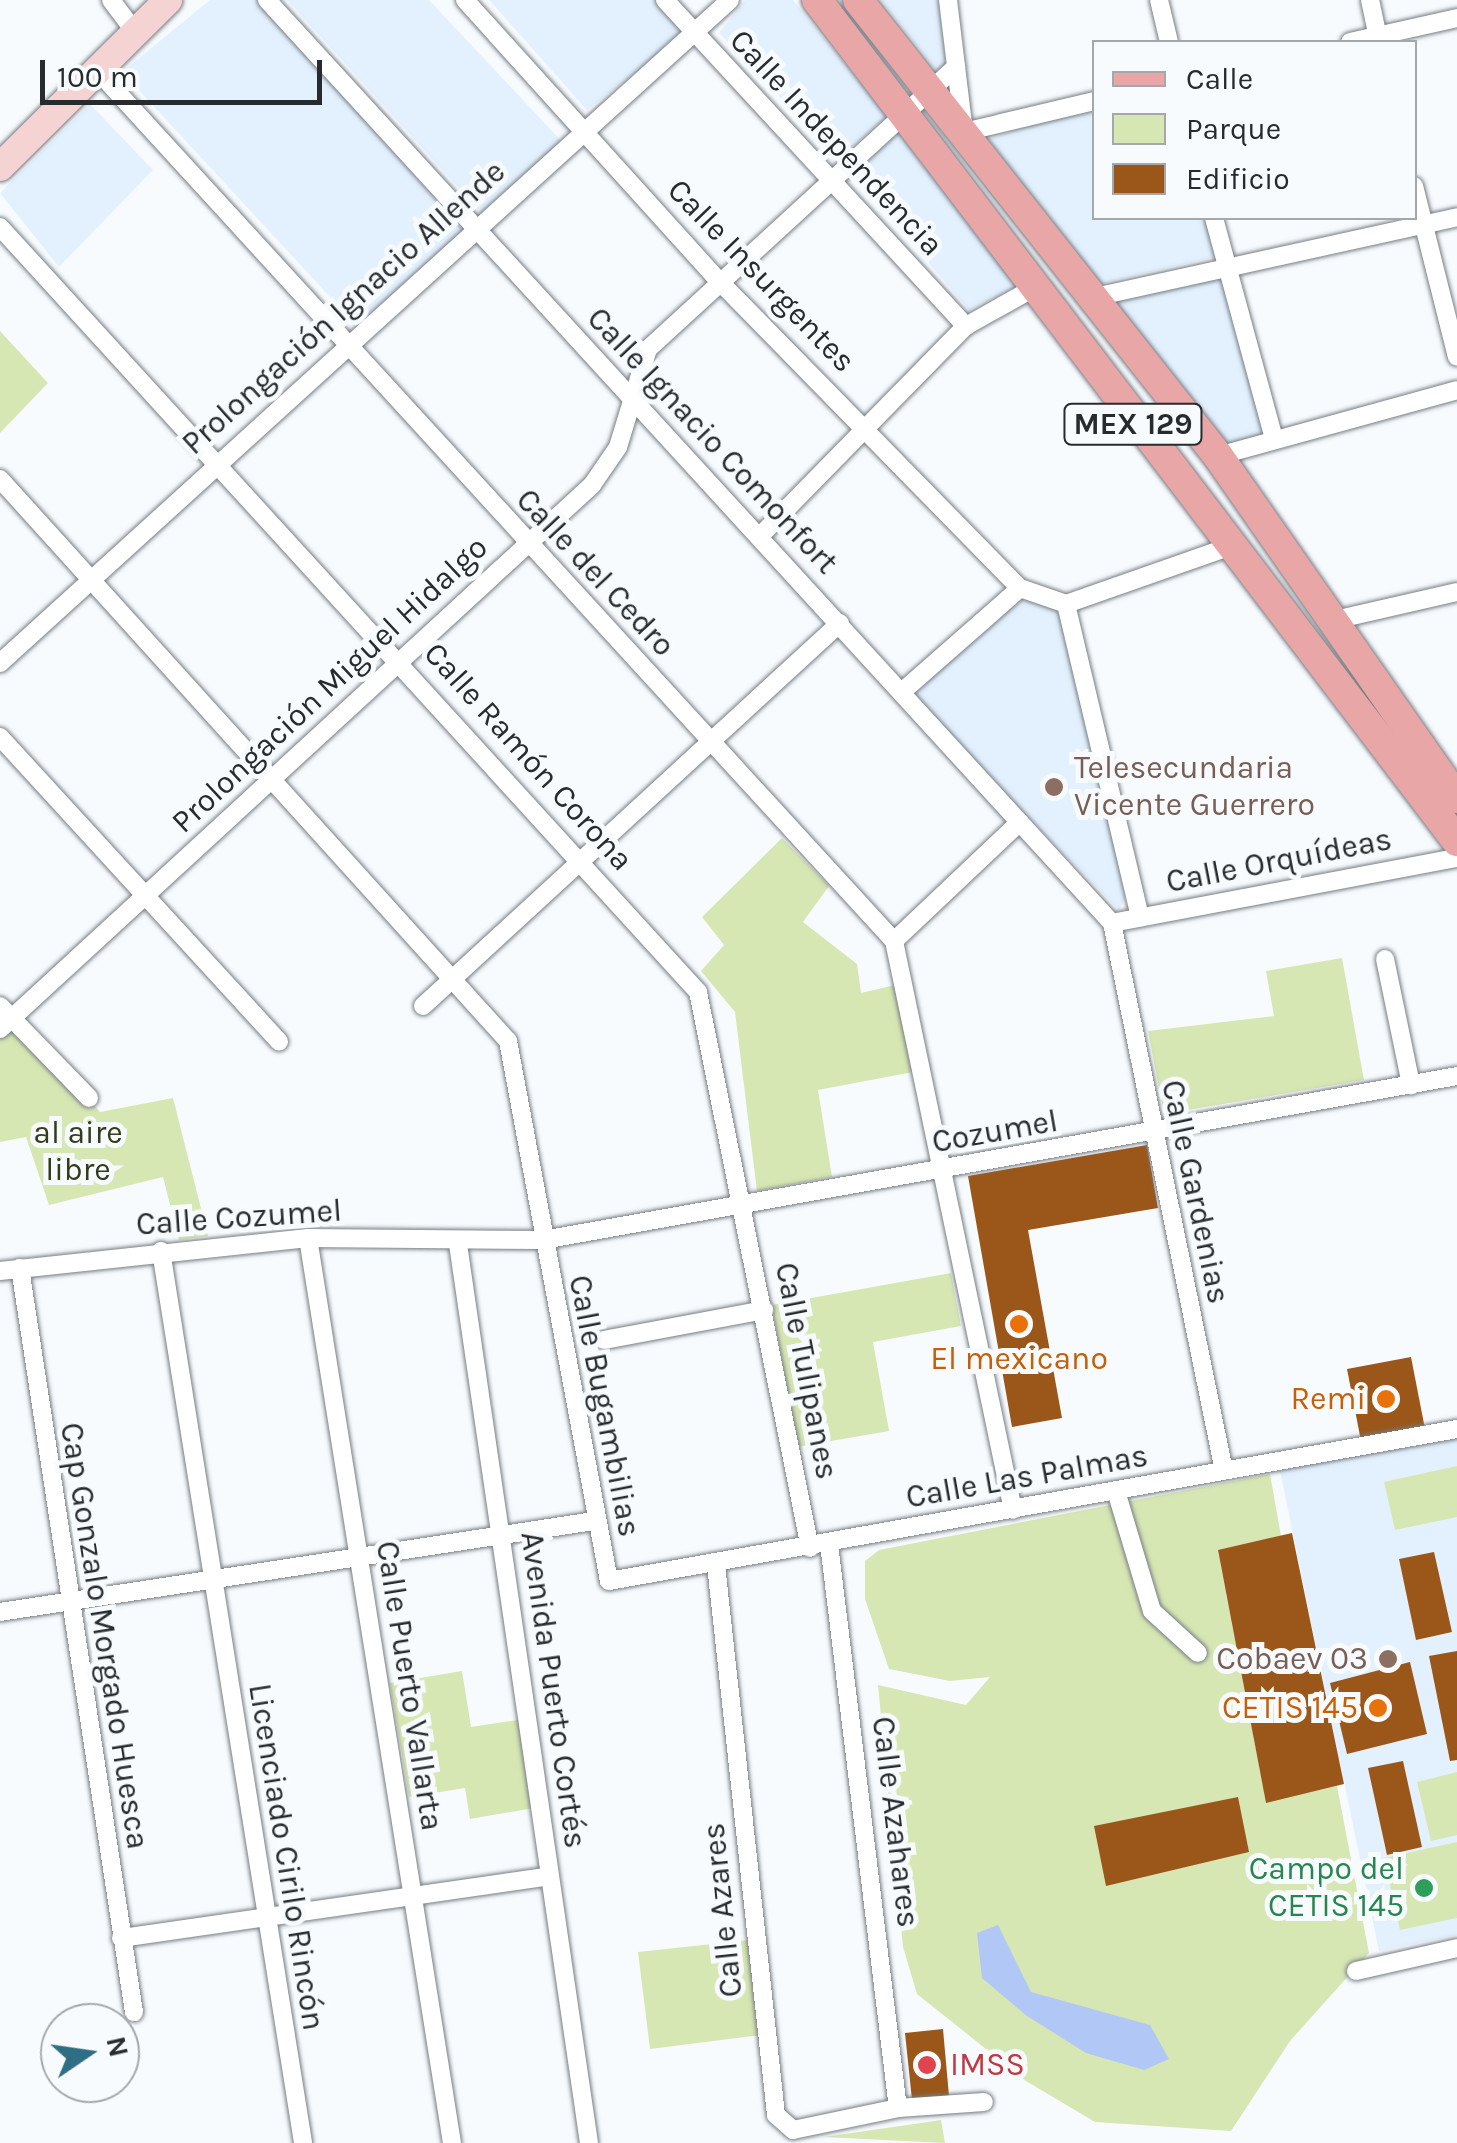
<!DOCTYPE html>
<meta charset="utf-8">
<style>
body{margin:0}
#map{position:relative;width:1457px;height:2143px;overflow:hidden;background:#f8fbfe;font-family:Karla,sans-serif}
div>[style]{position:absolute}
.built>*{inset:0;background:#e3f1fe}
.green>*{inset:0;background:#d7e7b3}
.water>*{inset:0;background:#b1c7f5}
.building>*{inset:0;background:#9b5719}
.roads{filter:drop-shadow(0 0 2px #767d83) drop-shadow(0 0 2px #767d83)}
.street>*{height:18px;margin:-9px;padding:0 9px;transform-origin:9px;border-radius:9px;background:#fff}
.secondary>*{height:28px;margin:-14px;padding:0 14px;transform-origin:14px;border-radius:14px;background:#f4d3d2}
.primary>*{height:30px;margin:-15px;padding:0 15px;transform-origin:15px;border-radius:15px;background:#e8a6a6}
.dots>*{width:28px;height:28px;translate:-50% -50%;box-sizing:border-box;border:5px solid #f8fbfe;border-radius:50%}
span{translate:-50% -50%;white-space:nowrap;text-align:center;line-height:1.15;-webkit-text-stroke:10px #f8fbfe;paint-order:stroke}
.shield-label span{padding:2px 8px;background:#f8fbfe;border:2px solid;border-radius:8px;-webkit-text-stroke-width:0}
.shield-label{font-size:30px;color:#282b2e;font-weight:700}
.street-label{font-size:32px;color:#282b2e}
.education-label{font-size:32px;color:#785e54}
.left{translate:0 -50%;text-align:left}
.right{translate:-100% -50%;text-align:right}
.park-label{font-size:32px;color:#343d19}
.food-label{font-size:32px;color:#c56008}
.leisure-label{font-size:32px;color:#27864d}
.health-label{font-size:32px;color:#be3a42}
.legend{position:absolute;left:1092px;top:40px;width:325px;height:180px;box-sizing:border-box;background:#f8fbfe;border:2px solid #a5a8ab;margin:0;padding:12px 18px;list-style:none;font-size:30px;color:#282b2e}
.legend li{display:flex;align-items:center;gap:20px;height:50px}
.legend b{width:50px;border:2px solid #a5a8ab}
.north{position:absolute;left:40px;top:2003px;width:100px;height:100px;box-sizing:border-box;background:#f8fbfe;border:2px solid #a5a8ab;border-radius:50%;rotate:77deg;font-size:28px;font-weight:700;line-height:40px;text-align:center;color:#282b2e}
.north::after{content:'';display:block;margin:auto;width:35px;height:45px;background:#306e84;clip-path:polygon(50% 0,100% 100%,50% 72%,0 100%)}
.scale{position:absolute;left:40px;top:60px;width:282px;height:45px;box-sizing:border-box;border:5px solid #282b2e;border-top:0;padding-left:12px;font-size:30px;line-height:35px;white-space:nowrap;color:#282b2e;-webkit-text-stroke:8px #f8fbfe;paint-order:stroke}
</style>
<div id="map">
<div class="built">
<i style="clip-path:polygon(210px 0,269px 0,474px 230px,355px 324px,122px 72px)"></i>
<i style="clip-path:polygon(287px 0,429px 0,568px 148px,490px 222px)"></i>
<i style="clip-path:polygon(489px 0,669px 0,694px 29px,587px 110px)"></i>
<i style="clip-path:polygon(745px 0,793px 0,888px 117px,838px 158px,719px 33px)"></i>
<i style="clip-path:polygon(881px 0,938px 0,950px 88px)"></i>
<i style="clip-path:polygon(90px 104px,153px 170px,59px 267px,0 193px)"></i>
<i style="clip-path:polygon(1094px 105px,1094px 218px,1214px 218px,1224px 255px,1098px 284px,988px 139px)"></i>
<i style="clip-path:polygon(898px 132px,1019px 285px,969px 310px,848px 168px)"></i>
<i style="clip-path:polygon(1227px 271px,1268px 428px,1235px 470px,1108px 299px)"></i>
<i style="clip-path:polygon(1020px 588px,1066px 604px,1132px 885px,1119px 910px,904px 690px)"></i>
<i style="clip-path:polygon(1457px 1435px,1457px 1935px,1379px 1951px,1280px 1471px)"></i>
</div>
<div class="green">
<i style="clip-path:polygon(0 331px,48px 383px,0 433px)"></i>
<i style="clip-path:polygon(782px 838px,829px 886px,803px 922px,857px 964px,861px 993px,908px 982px,929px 1069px,818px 1090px,832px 1177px,757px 1191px,735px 1012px,701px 971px,724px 945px,702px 917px)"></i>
<i style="clip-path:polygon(1342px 958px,1364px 1080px,1164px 1114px,1148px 1031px,1274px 1016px,1266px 971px)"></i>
<i style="clip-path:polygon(21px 1020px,100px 1112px,173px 1098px,208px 1236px,179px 1240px,163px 1177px,49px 1205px,26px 1137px,0 1142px,0 1039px)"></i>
<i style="clip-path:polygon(951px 1273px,961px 1326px,873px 1342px,889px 1431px,797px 1447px,772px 1305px)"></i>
<i style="clip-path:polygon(1457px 1466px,1457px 1517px,1395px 1530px,1384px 1482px)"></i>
<i style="clip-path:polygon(1270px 1474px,1281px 1536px,1218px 1551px,1266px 1802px,1337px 1786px,1369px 1953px,1290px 2041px,1231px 2131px,1095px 2122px,1026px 2081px,917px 1994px,903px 1947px,878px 1685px,966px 1705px,990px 1677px,950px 1681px,889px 1669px,865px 1599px,865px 1561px,879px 1550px)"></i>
<i style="clip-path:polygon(462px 1671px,471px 1727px,524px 1719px,539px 1807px,470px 1819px,465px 1788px,409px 1797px,390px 1683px)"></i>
<i style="clip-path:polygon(1457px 1772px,1457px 1835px,1431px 1841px,1417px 1782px)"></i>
<i style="clip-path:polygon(1457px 1842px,1457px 1918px,1400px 1930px,1384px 1858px)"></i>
<i style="clip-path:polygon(749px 1940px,761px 2035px,650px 2049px,638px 1952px)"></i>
<i style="clip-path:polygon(941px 2120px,945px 2143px,824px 2137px,914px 2124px)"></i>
</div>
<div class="water">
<i style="clip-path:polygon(998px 1925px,1031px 1992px,1150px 2025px,1169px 2059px,1144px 2070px,1086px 2053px,1027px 2016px,982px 1978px,977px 1933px)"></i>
</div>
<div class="building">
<i style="clip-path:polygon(1147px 1145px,1158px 1208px,1028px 1230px,1062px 1418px,1012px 1427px,968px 1176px)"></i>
<i style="clip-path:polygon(1411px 1357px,1425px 1429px,1361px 1441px,1347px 1369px)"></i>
<i style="clip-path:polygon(1292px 1533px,1344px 1784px,1266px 1803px,1218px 1550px)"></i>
<i style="clip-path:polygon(1434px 1552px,1452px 1632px,1416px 1640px,1399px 1559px)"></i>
<i style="clip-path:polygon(1457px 1651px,1457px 1760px,1450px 1761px,1429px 1656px)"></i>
<i style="clip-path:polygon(1410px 1662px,1427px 1734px,1347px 1754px,1330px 1683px)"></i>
<i style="clip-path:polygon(1403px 1761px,1422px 1847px,1387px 1855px,1368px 1768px)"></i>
<i style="clip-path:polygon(1238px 1797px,1249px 1852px,1106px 1886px,1094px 1826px)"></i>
<i style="clip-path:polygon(943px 2029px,949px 2096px,912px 2100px,905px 2033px)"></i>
</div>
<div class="roads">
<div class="street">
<i style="left:111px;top:0;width:39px;rotate:53deg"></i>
<i style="left:267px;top:0;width:1251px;rotate:47.53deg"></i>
<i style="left:465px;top:0;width:380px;rotate:47.9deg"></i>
<i style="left:720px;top:282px;width:429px;rotate:45.6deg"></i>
<i style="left:1020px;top:588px;width:49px;rotate:19.2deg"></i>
<i style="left:1066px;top:604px;width:170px;rotate:-19.3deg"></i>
<i style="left:665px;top:0;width:444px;rotate:47.3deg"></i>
<i style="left:948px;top:0;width:133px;rotate:83.1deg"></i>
<i style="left:964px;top:132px;width:134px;rotate:-13.4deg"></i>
<i style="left:1159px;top:0;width:43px;rotate:76.6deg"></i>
<i style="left:1370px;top:0;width:43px;rotate:77.9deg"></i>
<i style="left:1350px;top:42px;width:110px;rotate:-12.6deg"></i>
<i style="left:96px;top:69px;width:1182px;rotate:47.54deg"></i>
<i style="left:894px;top:941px;width:581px;rotate:78.19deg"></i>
<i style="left:1414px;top:186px;width:176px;rotate:75.9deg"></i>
<i style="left:1214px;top:218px;width:225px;rotate:74.8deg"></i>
<i style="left:0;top:227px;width:1036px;rotate:47.62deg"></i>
<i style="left:698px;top:992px;width:567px;rotate:78.61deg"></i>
<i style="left:1099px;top:296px;width:367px;rotate:-12.4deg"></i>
<i style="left:1218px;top:456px;width:248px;rotate:-15.4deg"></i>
<i style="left:0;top:479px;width:758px;rotate:47.89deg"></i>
<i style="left:508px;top:1041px;width:549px;rotate:79.41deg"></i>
<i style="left:609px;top:1581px;width:862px;rotate:-10.16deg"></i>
<i style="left:760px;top:536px;width:294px;rotate:-45.6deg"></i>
<i style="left:966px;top:326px;width:76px;rotate:-29.3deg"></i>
<i style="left:1066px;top:604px;width:322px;rotate:76.7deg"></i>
<i style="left:1339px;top:619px;width:121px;rotate:-12.9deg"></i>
<i style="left:0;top:663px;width:986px;rotate:-42.25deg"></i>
<i style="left:904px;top:690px;width:154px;rotate:-41.3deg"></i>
<i style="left:0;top:737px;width:413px;rotate:47.5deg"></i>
<i style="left:1112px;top:923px;width:559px;rotate:78.45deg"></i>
<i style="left:1112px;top:923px;width:351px;rotate:-10.7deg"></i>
<i style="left:894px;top:941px;width:173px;rotate:-43.4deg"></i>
<i style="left:1385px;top:959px;width:129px;rotate:78.3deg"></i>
<i style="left:0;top:1006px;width:128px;rotate:45.9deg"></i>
<i style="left:423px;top:1006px;width:566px;rotate:-42.57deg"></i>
<i style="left:0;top:1029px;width:804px;rotate:-42.58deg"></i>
<i style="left:592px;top:485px;width:46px;rotate:-55.6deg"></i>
<i style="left:618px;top:447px;width:102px;rotate:-73deg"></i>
<i style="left:648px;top:349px;width:418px;rotate:-42.5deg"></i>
<i style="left:308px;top:1238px;width:916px;rotate:80.96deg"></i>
<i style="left:458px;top:1244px;width:908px;rotate:81.71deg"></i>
<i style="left:161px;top:1251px;width:903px;rotate:80.95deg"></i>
<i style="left:20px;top:1268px;width:753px;rotate:81.29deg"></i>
<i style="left:0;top:1271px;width:310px;rotate:-6.1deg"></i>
<i style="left:308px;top:1238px;width:235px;rotate:0.5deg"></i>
<i style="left:543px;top:1240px;width:929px;rotate:-10.17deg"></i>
<i style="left:604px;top:1340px;width:163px;rotate:-10.6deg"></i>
<i style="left:1116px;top:1491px;width:125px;rotate:73.3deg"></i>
<i style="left:1152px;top:1611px;width:62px;rotate:42.4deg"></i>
<i style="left:829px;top:1544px;width:568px;rotate:83.03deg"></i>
<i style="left:716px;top:1565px;width:553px;rotate:83.77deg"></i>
<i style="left:776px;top:2115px;width:23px;rotate:41deg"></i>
<i style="left:793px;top:2130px;width:107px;rotate:-11.8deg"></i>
<i style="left:0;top:1612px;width:601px;rotate:-8.71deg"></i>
<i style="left:121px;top:1938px;width:432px;rotate:-8.2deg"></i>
<i style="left:1356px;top:1971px;width:104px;rotate:-12.8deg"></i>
<i style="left:898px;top:2108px;width:86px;rotate:-4deg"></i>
</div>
<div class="secondary">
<i style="left:0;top:167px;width:237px;rotate:-44.8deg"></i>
</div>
<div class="primary">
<i style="left:817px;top:0;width:1057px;rotate:52.73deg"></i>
<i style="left:858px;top:0;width:581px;rotate:51.71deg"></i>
<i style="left:1218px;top:456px;width:417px;rotate:55.1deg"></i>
</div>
</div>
<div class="dots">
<i style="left:1054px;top:787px;background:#8d6e63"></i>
<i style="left:1019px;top:1324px;background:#e8710a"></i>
<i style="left:1386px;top:1399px;background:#e8710a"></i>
<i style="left:1388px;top:1659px;background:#8d6e63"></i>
<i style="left:1378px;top:1708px;background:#e8710a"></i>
<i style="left:1424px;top:1888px;background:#2e9e5b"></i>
<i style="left:927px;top:2065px;background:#e0444e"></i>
</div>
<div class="shield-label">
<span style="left:1133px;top:424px">MEX 129</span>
</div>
<div class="street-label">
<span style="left:836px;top:143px;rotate:47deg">Calle Independencia</span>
<span style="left:761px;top:276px;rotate:46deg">Calle Insurgentes</span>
<span style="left:344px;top:308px;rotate:-42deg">Prolongación Ignacio Allende</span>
<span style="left:712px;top:441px;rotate:47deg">Calle Ignacio Comonfort</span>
<span style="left:595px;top:573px;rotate:47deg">Calle del Cedro</span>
<span style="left:330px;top:685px;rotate:-43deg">Prolongación Miguel Hidalgo</span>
<span style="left:528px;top:757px;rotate:48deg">Calle Ramón Corona</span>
<span style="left:1279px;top:861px;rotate:-11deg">Calle Orquídeas</span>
<span style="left:995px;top:1132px;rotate:-10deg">Cozumel</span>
<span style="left:1195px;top:1192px;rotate:78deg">Calle Gardenias</span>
<span style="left:239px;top:1218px;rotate:-4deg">Calle Cozumel</span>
<span style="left:806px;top:1371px;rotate:79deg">Calle Tulipanes</span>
<span style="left:604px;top:1406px;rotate:79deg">Calle Bugambilias</span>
<span style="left:1027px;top:1477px;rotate:-10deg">Calle Las Palmas</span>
<span style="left:104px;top:1636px;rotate:81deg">Cap Gonzalo Morgado Huesca</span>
<span style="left:409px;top:1686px;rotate:81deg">Calle Puerto Vallarta</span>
<span style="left:553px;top:1690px;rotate:82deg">Avenida Puerto Cortés</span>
<span style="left:895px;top:1822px;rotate:83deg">Calle Azahares</span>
<span style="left:286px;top:1857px;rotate:81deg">Licenciado Cirilo Rincón</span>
<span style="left:723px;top:1910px;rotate:-96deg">Calle Azares</span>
</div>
<div class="education-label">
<span class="left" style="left:1074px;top:787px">Telesecundaria<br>Vicente Guerrero</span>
<span class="right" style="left:1368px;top:1659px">Cobaev 03</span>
</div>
<div class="park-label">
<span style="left:78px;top:1152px">al aire<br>libre</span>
</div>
<div class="food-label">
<span style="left:1019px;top:1359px">El mexicano</span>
<span class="right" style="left:1366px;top:1399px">Remi</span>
<span class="right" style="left:1358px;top:1708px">CETIS 145</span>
</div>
<div class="leisure-label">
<span class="right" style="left:1404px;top:1888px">Campo del<br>CETIS 145</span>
</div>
<div class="health-label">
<span class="left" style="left:950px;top:2065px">IMSS</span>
</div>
<ul class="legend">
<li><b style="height:12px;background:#e8a6a6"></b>Calle</li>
<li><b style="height:28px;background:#d7e7b3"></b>Parque</li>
<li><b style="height:28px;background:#9b5719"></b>Edificio</li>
</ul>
<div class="north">N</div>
<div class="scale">100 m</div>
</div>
